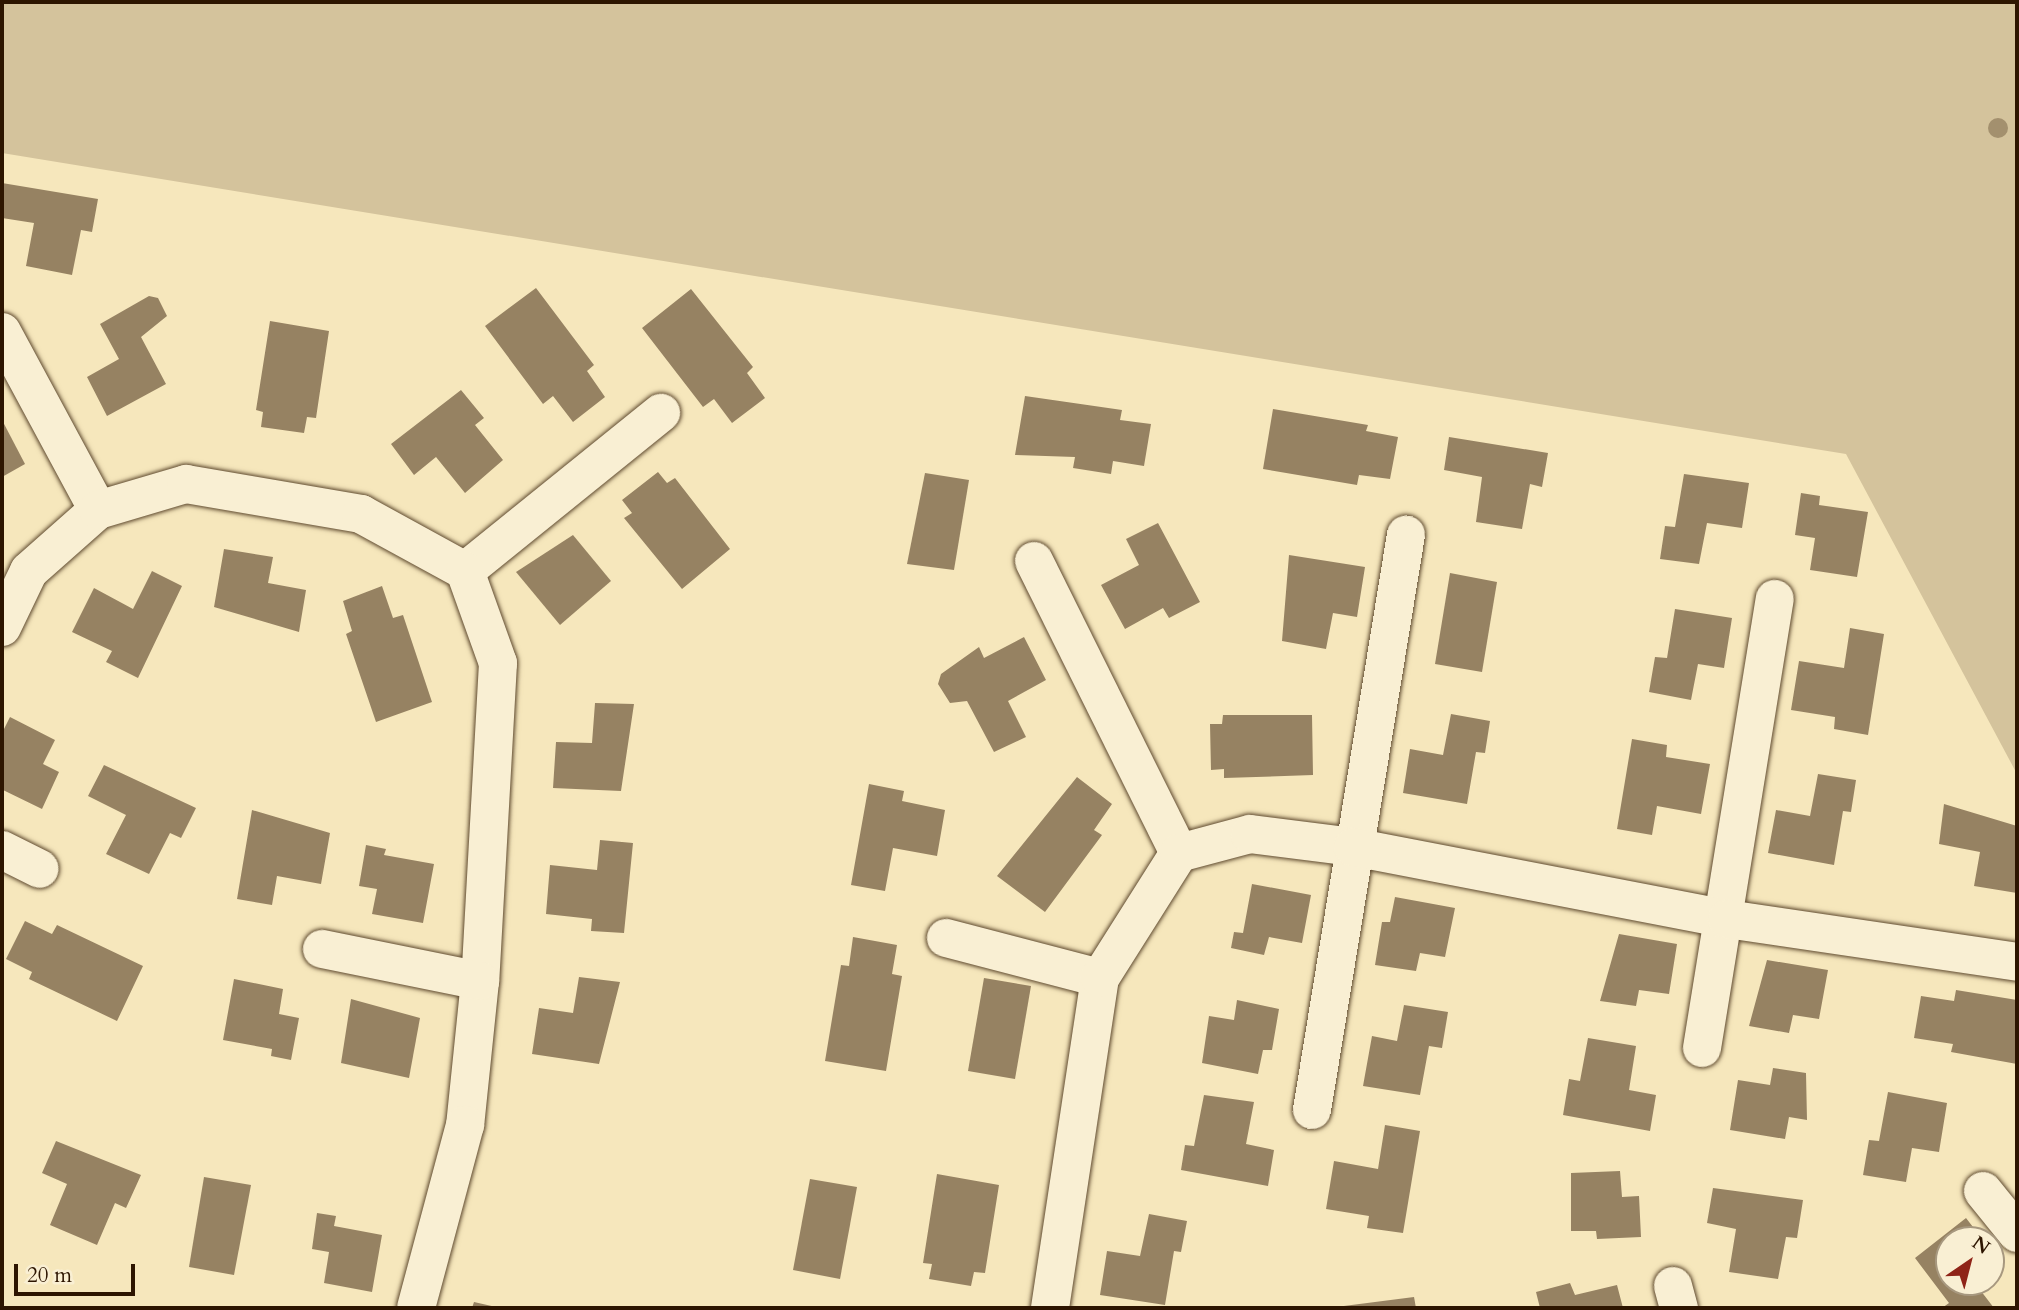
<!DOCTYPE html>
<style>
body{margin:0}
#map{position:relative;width:2019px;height:1310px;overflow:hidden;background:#f6e7bc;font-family:Cardo,serif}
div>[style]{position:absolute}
.green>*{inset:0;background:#d4c39c}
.building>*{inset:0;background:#968262}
.roads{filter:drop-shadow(0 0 2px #5f4a2f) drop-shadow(0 0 2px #5f4a2f)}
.street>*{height:38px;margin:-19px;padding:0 19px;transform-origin:19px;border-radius:19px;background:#f9efd3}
.trees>*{width:20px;height:20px;margin:-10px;border-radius:50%;background:#a3906e}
span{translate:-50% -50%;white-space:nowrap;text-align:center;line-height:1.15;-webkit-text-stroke:5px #f9efd3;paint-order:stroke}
.frame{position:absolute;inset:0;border:4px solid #2d1500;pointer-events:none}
.north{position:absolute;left:1935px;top:1226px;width:70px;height:70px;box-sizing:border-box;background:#f9efd3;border:2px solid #a7987f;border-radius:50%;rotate:35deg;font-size:19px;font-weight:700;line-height:28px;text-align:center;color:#2d1500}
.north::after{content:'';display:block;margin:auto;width:24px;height:32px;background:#8f2418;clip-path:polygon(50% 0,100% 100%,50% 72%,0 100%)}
.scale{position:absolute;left:14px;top:1264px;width:121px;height:32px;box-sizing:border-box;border:4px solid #2d1500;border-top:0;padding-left:9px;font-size:21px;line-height:24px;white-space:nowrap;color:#2d1500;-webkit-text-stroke:5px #f9efd3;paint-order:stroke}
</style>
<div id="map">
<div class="green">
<i style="clip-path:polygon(2px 2px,2017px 2px,2017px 774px,1846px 454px,2px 153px)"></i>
</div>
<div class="building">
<i style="clip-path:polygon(2px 183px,98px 199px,92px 232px,81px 230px,72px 275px,26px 266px,34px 223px,2px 218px)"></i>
<i style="clip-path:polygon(536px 288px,594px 365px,587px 371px,605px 397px,573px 422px,553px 396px,543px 404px,485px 326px)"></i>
<i style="clip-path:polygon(691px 289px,753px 367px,747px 373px,765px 398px,732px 423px,714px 399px,703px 407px,642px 328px)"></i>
<i style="clip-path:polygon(149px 296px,158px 298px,167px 316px,141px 337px,166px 384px,107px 416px,87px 377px,119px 359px,100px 324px)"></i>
<i style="clip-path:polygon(270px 321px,329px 331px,316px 418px,307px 417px,304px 433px,261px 427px,263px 412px,256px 410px)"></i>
<i style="clip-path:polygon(461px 390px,484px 418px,475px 425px,503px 460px,465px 493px,436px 457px,414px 475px,391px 444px)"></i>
<i style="clip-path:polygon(1025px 396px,1122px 410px,1120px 420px,1151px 424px,1144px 466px,1113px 461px,1111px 474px,1073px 468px,1075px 457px,1015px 455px)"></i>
<i style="clip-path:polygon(1273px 409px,1368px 425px,1366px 431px,1398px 437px,1390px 479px,1359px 475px,1357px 485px,1263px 469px)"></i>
<i style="clip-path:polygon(2px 420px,25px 464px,2px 477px)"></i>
<i style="clip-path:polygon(1449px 437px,1548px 453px,1542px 487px,1530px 484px,1522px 529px,1476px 522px,1482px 477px,1444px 470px)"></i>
<i style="clip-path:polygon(658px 472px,667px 483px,675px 478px,730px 549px,682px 589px,624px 518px,632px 513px,622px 500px)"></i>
<i style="clip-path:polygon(925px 473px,969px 480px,954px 570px,907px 564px)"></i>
<i style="clip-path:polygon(1684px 474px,1749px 483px,1742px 528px,1707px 523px,1699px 564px,1660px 559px,1665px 526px,1675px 527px)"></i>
<i style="clip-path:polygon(1801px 493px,1820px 496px,1819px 505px,1868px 512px,1857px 577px,1810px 570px,1815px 538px,1795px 535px)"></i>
<i style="clip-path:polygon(1158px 523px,1200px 602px,1169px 618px,1163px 608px,1125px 629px,1101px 585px,1139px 565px,1126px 539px)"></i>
<i style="clip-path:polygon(573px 535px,611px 581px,560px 625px,516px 572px)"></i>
<i style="clip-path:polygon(224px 549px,273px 557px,268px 583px,306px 590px,299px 632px,214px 607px)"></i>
<i style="clip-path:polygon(1289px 555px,1365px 567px,1357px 617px,1333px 613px,1326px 649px,1282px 641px)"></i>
<i style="clip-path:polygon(152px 571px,182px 586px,138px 678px,106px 662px,112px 651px,72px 632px,94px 588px,133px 609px)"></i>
<i style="clip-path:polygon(1450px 573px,1497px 582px,1482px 672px,1435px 664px)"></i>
<i style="clip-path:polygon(382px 586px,393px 618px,403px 615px,432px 702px,376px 722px,346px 634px,352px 631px,343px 601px)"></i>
<i style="clip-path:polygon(1675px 609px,1732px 618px,1724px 668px,1698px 664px,1691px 700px,1649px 692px,1655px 657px,1667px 658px)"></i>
<i style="clip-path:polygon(1850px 628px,1884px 634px,1868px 735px,1834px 729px,1835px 717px,1791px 710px,1799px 661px,1844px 668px)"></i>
<i style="clip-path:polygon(1024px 637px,1046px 680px,1008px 701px,1026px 737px,994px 752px,967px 701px,950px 703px,938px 684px,941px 674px,979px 647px,984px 658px)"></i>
<i style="clip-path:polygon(595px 703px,634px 704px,621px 791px,553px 788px,556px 742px,592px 743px)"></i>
<i style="clip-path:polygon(1451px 714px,1490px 721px,1485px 753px,1476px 752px,1467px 804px,1403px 793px,1410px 749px,1443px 755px)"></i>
<i style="clip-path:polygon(1223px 715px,1312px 715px,1313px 775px,1224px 778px,1224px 769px,1211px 770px,1210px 724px,1222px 724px)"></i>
<i style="clip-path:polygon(10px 717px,55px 740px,43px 764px,59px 772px,42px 809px,3px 790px,2px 733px)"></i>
<i style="clip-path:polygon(1632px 739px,1667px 745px,1666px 757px,1710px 764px,1701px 814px,1657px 806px,1652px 835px,1617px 829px)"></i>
<i style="clip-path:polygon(104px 765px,196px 808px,181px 838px,170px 833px,149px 874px,106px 854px,126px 815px,88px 796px)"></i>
<i style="clip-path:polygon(1818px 774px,1856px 780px,1851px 812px,1843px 811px,1834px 865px,1768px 853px,1776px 810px,1810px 816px)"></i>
<i style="clip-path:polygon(1077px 777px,1112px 804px,1094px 830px,1102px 835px,1045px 912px,997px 876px)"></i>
<i style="clip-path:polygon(869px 784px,904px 791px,902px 801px,945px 810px,937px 856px,893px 848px,885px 891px,851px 885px)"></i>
<i style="clip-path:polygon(1944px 804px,2017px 826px,2017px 893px,1974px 886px,1980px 852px,1939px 844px)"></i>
<i style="clip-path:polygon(252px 810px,330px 833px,321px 884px,277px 876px,272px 905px,237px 899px)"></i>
<i style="clip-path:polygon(600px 840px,633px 843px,624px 933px,591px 931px,592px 919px,546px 914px,550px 865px,597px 870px)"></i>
<i style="clip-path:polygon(366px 845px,386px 849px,384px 855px,434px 864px,423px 923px,372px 914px,377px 889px,359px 886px)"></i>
<i style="clip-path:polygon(1252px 884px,1311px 895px,1302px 943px,1269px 937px,1264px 955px,1231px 948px,1234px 932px,1243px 933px)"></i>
<i style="clip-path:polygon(1395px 897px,1455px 908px,1445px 957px,1420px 953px,1416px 971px,1375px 965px,1382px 922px,1390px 922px)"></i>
<i style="clip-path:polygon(25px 921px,52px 934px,57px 925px,143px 966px,117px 1021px,29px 979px,32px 972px,6px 959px)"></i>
<i style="clip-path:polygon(1619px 934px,1677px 944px,1669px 994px,1639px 990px,1636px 1006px,1600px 1001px)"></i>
<i style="clip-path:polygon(853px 937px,897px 945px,892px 974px,902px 976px,886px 1071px,825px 1061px,841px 965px,849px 966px)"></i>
<i style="clip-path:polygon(1767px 960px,1828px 970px,1819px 1019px,1793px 1015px,1789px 1033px,1749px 1026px)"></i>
<i style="clip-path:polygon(579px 977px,620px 982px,599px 1064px,532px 1054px,539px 1008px,573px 1013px)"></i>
<i style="clip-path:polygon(984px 978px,1031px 986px,1015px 1079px,968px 1071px)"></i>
<i style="clip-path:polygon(234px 979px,283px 989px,279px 1014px,299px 1018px,291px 1060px,271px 1056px,272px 1049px,223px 1040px)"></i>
<i style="clip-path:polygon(1956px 990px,2017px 1000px,2017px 1064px,1951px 1052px,1953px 1044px,1914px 1038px,1921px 996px,1954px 1001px)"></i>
<i style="clip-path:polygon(351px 999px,420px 1018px,409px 1078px,341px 1063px)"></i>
<i style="clip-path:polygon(1237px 1000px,1279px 1009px,1272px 1050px,1263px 1050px,1258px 1074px,1202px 1063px,1209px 1016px,1234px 1020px)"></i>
<i style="clip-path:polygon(1404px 1005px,1448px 1012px,1442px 1048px,1429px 1046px,1420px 1095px,1363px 1086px,1372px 1036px,1397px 1041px)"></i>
<i style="clip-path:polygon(1588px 1038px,1636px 1046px,1629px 1090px,1656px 1095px,1650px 1131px,1563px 1115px,1569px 1079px,1580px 1081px)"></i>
<i style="clip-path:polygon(1773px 1068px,1806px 1073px,1807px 1120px,1789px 1117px,1785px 1139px,1730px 1130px,1738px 1080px,1770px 1085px)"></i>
<i style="clip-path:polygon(1888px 1092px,1947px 1103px,1939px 1152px,1912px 1148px,1906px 1182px,1863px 1175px,1869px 1140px,1879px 1141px)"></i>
<i style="clip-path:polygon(1204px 1095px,1254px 1102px,1246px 1144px,1274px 1150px,1268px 1186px,1181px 1170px,1185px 1145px,1194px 1146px)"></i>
<i style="clip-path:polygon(1385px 1125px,1420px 1131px,1403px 1233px,1367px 1228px,1369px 1216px,1326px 1209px,1334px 1161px,1378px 1169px)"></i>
<i style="clip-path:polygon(56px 1141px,141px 1175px,126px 1208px,115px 1203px,97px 1245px,50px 1225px,67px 1184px,42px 1173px)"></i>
<i style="clip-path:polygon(1620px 1171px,1622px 1197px,1639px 1196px,1641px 1237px,1597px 1239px,1596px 1231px,1571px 1231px,1571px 1173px)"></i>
<i style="clip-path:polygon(937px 1174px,999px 1185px,985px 1273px,974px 1272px,971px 1286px,929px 1279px,932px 1264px,923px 1263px)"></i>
<i style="clip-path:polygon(204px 1177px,251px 1185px,234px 1275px,189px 1267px)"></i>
<i style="clip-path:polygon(810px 1179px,857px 1187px,840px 1279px,793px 1270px)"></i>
<i style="clip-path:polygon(1713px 1188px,1803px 1200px,1797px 1238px,1786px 1237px,1778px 1279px,1729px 1272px,1736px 1229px,1707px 1223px)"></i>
<i style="clip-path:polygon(317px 1213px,336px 1216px,334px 1226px,382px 1235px,372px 1292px,324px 1283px,329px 1252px,312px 1249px)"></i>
<i style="clip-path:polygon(1149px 1214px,1187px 1221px,1181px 1252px,1174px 1251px,1165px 1305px,1100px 1295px,1107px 1251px,1140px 1256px)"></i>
<i style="clip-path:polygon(1966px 1218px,1983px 1240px,1949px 1240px,1949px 1282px,1974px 1282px,1994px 1308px,1942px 1308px,1949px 1303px,1915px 1258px)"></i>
<i style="clip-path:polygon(1570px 1283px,1575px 1295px,1617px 1285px,1623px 1308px,1540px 1308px,1536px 1292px)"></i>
<i style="clip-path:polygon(1414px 1297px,1416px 1308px,1336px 1308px,1336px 1307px)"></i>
<i style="clip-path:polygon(474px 1302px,496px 1307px,496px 1308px,472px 1308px)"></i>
</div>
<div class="roads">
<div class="street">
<i style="left:2px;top:332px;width:202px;rotate:61.7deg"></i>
<i style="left:1034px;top:561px;width:326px;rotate:63.6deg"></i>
<i style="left:465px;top:571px;width:252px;rotate:-38.9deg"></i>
<i style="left:2px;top:627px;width:62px;rotate:-64.3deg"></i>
<i style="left:29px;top:571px;width:92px;rotate:-41.5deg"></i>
<i style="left:98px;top:510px;width:92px;rotate:-16.5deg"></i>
<i style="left:186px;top:484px;width:178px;rotate:9.7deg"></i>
<i style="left:361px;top:514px;width:119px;rotate:28.7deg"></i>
<i style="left:465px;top:571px;width:98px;rotate:70.3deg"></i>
<i style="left:498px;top:663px;width:319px;rotate:93.2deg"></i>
<i style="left:480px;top:981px;width:145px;rotate:95.9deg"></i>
<i style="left:465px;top:1125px;width:189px;rotate:105deg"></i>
<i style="left:2px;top:850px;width:42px;rotate:26.6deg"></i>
<i style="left:946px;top:938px;width:159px;rotate:14.6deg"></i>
<i style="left:322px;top:949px;width:161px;rotate:11.4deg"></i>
<i style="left:1702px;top:1048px;width:455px;rotate:-80.8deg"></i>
<i style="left:1312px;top:1110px;width:583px;rotate:-80.72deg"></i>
<i style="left:1983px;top:1191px;width:54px;rotate:51deg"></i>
<i style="left:1673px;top:1286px;width:23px;rotate:75deg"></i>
<i style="left:1050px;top:1308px;width:334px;rotate:-81.4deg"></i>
<i style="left:1100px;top:978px;width:148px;rotate:-57.7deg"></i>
<i style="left:1179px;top:853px;width:73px;rotate:-15deg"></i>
<i style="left:1250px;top:834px;width:104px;rotate:7.2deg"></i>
<i style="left:1353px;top:847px;width:381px;rotate:10.9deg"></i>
<i style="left:1727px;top:919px;width:293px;rotate:8.4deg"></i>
</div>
</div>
<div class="trees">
<i style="left:1998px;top:128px"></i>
</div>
<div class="frame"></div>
<div class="north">N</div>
<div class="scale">20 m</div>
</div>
